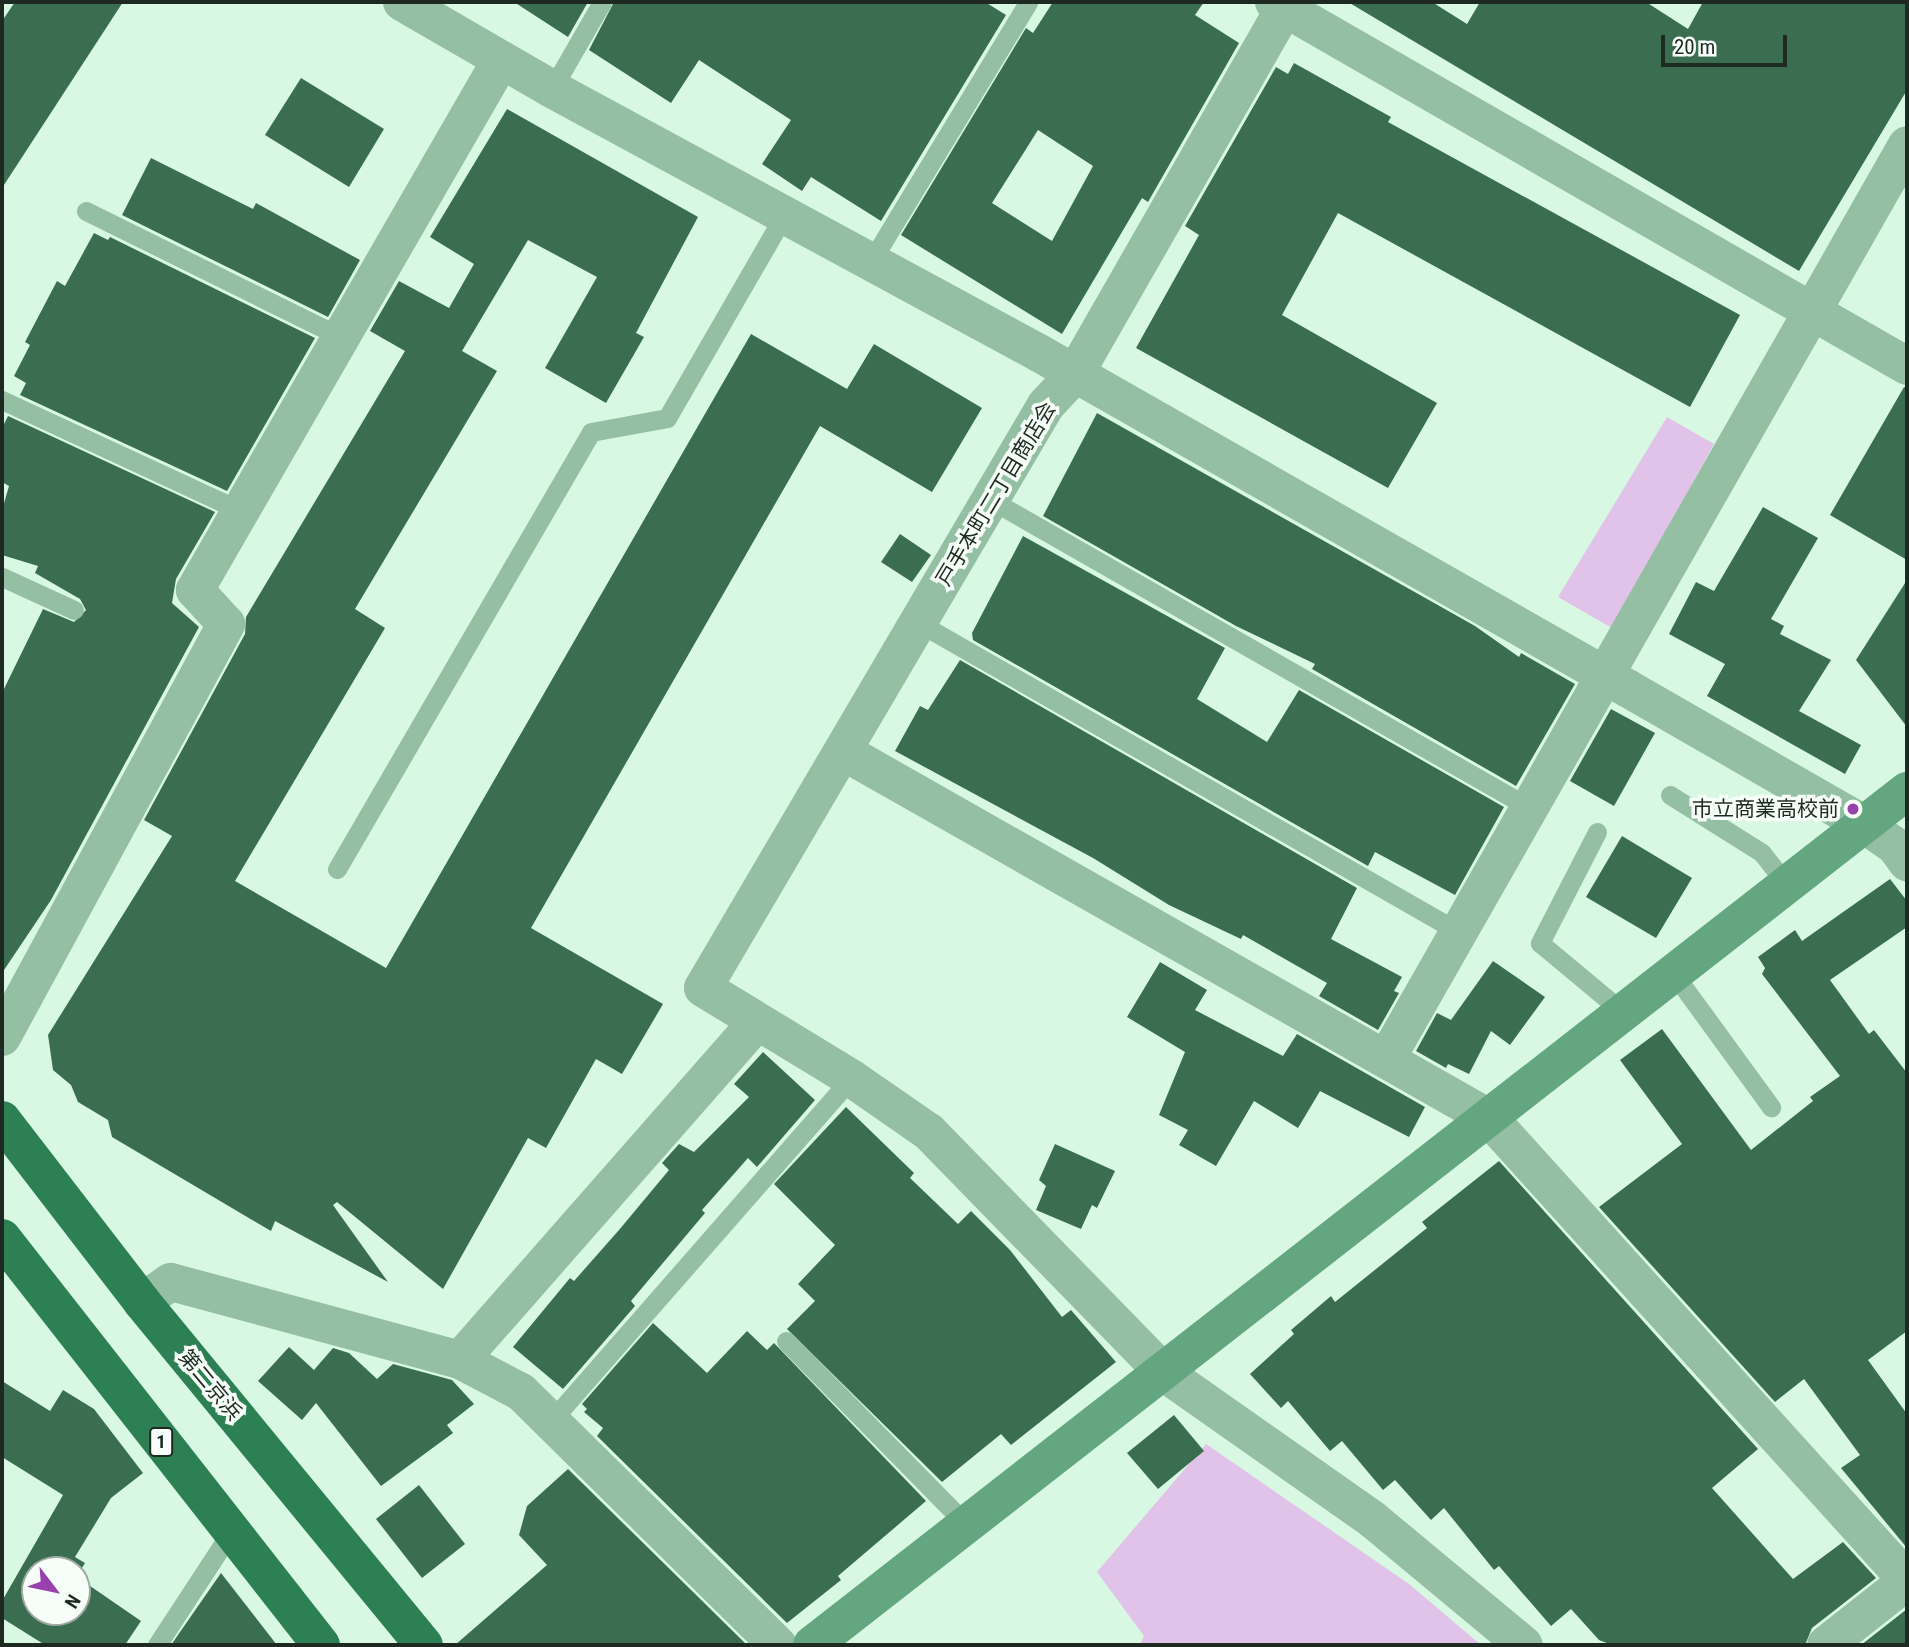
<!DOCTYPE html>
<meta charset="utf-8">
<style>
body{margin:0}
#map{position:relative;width:1909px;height:1647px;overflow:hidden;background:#d8f8e3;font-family:"Roboto Condensed","Noto Sans JP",sans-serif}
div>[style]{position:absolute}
.green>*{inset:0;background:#e1c2e8}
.building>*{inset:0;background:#3b6e51}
.lane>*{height:19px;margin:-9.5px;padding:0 9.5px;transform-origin:9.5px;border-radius:9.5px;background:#94bfa3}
.street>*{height:38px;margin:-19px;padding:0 19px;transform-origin:19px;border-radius:19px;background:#94bfa3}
.secondary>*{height:38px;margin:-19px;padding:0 19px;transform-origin:19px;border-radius:19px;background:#63a67f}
.highway>*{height:38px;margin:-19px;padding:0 19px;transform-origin:19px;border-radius:19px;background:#2c8054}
.dots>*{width:19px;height:19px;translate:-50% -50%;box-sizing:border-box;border:4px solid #f7fefa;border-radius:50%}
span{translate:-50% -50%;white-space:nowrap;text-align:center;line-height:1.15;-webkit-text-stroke:7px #f7fefa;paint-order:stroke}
.shield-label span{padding:2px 5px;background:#f7fefa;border:2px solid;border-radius:5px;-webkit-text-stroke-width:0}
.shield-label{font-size:19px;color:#1d2921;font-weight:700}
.street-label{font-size:21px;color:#1d2921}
.poi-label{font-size:21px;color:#1d2921}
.right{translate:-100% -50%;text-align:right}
.frame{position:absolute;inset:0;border:4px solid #1d2921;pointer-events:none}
.north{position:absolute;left:21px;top:1556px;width:70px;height:70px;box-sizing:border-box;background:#f7fefa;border:2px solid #a0a9a3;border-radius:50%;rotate:122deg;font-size:19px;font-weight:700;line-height:28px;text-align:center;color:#1d2921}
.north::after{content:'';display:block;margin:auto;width:24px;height:32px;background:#9840ac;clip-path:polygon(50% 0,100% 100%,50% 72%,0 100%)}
.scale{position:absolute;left:1661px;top:35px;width:126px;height:32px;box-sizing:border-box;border:4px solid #1d2921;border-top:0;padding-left:9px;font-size:21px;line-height:24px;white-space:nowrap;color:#1d2921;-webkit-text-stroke:5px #f7fefa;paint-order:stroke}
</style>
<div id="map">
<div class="green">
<i style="clip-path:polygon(1667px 417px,1714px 444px,1612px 628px,1558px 597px)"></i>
<i style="clip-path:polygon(1206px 1444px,1409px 1584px,1481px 1645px,1140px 1645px,1144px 1636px,1097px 1572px)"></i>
</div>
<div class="building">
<i style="clip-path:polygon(15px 2px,123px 2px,2px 188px,2px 21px)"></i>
<i style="clip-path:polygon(514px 2px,588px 2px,568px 37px)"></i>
<i style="clip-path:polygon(614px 2px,985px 2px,1006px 15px,881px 221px,811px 177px,802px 191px,762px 164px,791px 120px,699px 60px,671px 103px,589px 50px)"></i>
<i style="clip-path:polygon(evenodd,1053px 2px,1204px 2px,1195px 15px,1239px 43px,1148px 202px,1142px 198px,1062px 334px,901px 235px,1026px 28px,1033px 33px,1053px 2px,1038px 130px,1093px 166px,1052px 241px,992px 203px,1038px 130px)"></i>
<i style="clip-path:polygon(1348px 2px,1432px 2px,1467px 24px,1480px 2px,1646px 2px,1688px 29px,1703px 2px,1907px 2px,1907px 90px,1799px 271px)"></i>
<i style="clip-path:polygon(1294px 63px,1391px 117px,1388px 122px,1740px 315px,1690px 407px,1338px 213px,1282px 315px,1437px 403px,1388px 488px,1136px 348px,1199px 235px,1185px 226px,1276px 67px,1288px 74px)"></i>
<i style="clip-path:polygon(301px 78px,384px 129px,349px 187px,265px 135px)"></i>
<i style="clip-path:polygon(507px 109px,698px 217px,636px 333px,644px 337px,606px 403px,545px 368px,597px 277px,528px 240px,462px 351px,497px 371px,355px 609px,385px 628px,235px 881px,386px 968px,751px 334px,847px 389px,874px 344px,982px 408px,932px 492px,820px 426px,531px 928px,663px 1004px,622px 1074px,596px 1059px,546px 1148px,528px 1138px,443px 1289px,337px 1202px,333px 1205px,388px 1282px,275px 1221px,271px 1231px,112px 1137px,108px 1120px,78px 1102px,71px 1085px,53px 1070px,48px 1035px,172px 836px,144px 820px,245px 634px,246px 617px,405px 351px,370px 331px,399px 281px,449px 308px,474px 264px,430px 237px)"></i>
<i style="clip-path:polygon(151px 158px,253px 209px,256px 203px,360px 260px,328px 317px,122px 215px)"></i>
<i style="clip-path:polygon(94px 233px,108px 240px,110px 237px,315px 338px,227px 491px,20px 395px,26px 383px,14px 376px,30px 345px,25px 342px,57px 281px,65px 286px)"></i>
<i style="clip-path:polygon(1904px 387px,1907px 388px,1907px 560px,1830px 515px)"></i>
<i style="clip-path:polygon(1097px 413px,1475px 626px,1519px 657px,1521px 653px,1575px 684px,1516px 786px,1312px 669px,1315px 664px,1236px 626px,1043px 516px)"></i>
<i style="clip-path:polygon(8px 416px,215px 512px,176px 579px,172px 603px,199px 627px,51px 900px,2px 973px,2px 693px,43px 609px,74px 622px,86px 610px,80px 599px,35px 573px,38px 566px,2px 555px,2px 510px,9px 486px,2px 482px,2px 428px)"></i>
<i style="clip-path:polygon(1763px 507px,1818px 538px,1771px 619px,1784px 626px,1780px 634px,1831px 660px,1799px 711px,1861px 745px,1845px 774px,1707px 696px,1725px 664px,1669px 634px,1696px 582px,1714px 591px)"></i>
<i style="clip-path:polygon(900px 534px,931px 555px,912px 582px,881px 562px)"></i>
<i style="clip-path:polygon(1023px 536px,1225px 648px,1197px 699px,1267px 742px,1299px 690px,1504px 807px,1455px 895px,1375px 852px,1368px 866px,973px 640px,972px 633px)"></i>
<i style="clip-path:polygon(1907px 580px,1907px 727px,1856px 660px)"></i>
<i style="clip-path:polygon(960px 660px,1357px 888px,1331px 939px,1402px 977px,1394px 991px,1399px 993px,1378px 1030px,1319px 996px,1327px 983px,1243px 935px,1241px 939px,1169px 905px,1093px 858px,895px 751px,920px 706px,928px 710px)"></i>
<i style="clip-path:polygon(1611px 709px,1655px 733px,1614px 806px,1570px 781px)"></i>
<i style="clip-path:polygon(1622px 836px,1692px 878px,1656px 938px,1586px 897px)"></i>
<i style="clip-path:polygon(1890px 879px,1907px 901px,1907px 927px,1830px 980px,1869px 1034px,1874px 1030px,1907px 1073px,1907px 1331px,1868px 1360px,1907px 1414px,1907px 1548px,1841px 1468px,1860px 1455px,1804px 1379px,1775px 1402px,1599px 1207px,1682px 1144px,1620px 1060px,1662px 1029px,1751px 1150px,1813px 1101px,1810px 1097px,1840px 1076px,1762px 974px,1765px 968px,1758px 957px,1795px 930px,1802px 941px)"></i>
<i style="clip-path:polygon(1493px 961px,1545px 997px,1510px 1045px,1491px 1031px,1469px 1074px,1448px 1064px,1446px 1068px,1416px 1051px,1437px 1013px,1451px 1020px)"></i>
<i style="clip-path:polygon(1160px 962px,1207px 990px,1195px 1010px,1283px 1056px,1297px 1034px,1425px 1107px,1409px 1137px,1320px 1091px,1298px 1128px,1254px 1101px,1216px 1166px,1179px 1145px,1188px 1130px,1159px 1115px,1185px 1052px,1127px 1017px)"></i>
<i style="clip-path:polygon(763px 1052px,815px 1100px,757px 1167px,748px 1158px,702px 1210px,705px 1213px,631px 1301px,635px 1306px,563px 1389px,513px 1347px,570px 1278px,574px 1281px,619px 1230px,669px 1170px,662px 1163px,679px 1144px,694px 1152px,749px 1097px,734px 1084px)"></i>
<i style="clip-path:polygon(846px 1107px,914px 1173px,910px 1178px,958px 1224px,971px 1211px,1010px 1250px,1062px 1317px,1071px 1310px,1116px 1362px,1011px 1445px,1001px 1434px,942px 1482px,787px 1329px,815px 1301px,798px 1284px,835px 1245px,774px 1184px)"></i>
<i style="clip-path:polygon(1055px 1144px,1115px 1171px,1097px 1208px,1092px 1205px,1081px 1229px,1036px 1210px,1046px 1186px,1039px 1180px)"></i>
<i style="clip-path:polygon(1499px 1161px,1758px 1449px,1712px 1488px,1793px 1579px,1843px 1542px,1876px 1578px,1812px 1628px,1805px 1645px,1612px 1645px,1599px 1640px,1571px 1609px,1551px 1626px,1499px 1566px,1494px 1570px,1444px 1508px,1431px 1520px,1395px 1480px,1383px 1490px,1342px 1441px,1330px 1451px,1288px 1401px,1281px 1408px,1250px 1374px,1294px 1334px,1291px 1330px,1331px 1296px,1335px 1302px,1427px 1228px,1422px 1222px)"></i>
<i style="clip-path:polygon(653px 1323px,707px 1373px,747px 1331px,767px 1350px,774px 1343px,926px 1501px,838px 1576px,841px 1580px,787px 1623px,597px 1436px,603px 1428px,584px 1412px,587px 1409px,582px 1404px)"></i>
<i style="clip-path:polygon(289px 1347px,314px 1370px,333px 1348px,349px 1353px,377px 1379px,393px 1364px,452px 1380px,474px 1404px,447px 1425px,453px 1433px,381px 1486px,316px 1403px,302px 1420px,258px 1381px)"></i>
<i style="clip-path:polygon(2px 1381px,50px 1411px,63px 1390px,94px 1409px,143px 1473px,111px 1498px,75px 1557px,85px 1563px,77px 1576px,77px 1570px,35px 1570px,35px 1612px,77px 1612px,77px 1577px,141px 1621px,125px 1645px,45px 1645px,2px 1618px,2px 1601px,63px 1495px,2px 1457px)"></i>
<i style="clip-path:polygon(1174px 1415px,1204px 1451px,1158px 1489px,1127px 1453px)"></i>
<i style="clip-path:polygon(568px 1469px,747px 1645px,455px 1645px,547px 1565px,519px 1535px,527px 1506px)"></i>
<i style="clip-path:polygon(419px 1485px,465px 1544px,422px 1578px,376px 1519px)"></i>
<i style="clip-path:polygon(221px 1573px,277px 1645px,171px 1645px)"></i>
<i style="clip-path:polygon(1907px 1609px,1907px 1645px,1861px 1645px)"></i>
</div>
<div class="lane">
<i style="left:552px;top:89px;width:100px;rotate:-60.1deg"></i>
<i style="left:86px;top:211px;width:284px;rotate:26.3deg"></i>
<i style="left:872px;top:260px;width:301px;rotate:-58.8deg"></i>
<i style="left:2px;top:400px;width:264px;rotate:24.9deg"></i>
<i style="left:991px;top:500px;width:621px;rotate:29.74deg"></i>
<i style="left:2px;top:577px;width:79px;rotate:24.6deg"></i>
<i style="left:919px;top:623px;width:622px;rotate:29.78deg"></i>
<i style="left:1670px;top:795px;width:109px;rotate:32.2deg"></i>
<i style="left:1762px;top:853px;width:41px;rotate:52deg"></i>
<i style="left:1597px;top:832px;width:125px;rotate:117.2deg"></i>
<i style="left:1540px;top:943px;width:109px;rotate:39.8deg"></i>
<i style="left:337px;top:869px;width:505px;rotate:-59.83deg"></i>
<i style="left:591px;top:432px;width:77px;rotate:-10.4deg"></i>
<i style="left:667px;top:418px;width:236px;rotate:-60deg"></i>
<i style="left:1674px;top:974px;width:165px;rotate:53.9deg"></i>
<i style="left:786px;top:1341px;width:258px;rotate:45.5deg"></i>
<i style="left:551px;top:1421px;width:456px;rotate:-48.8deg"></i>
<i style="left:157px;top:1645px;width:135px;rotate:-56.8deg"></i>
</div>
<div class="street">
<i style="left:402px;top:2px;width:173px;rotate:30.1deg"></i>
<i style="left:552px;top:89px;width:554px;rotate:28.46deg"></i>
<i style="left:1039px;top:353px;width:677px;rotate:29.67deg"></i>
<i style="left:1627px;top:688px;width:275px;rotate:29.9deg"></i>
<i style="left:1865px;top:825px;width:38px;rotate:35deg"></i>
<i style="left:1896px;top:847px;width:19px;rotate:54deg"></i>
<i style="left:1274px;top:2px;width:730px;rotate:29.9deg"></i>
<i style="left:1288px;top:2px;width:429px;rotate:119.8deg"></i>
<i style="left:1075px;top:374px;width:42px;rotate:133.1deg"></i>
<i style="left:1046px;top:405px;width:676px;rotate:120.47deg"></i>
<i style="left:703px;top:988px;width:173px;rotate:31.3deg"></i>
<i style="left:851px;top:1078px;width:95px;rotate:34.7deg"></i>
<i style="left:929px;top:1132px;width:335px;rotate:45.7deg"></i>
<i style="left:1163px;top:1372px;width:256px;rotate:35.1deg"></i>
<i style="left:1372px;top:1519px;width:197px;rotate:39.7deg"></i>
<i style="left:844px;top:752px;width:742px;rotate:29.57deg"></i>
<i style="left:1489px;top:1118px;width:623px;rotate:47.86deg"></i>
<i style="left:2px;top:1037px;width:470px;rotate:-61.5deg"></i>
<i style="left:226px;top:624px;width:46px;rotate:-132.4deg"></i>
<i style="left:195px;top:590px;width:612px;rotate:-60deg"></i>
<i style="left:1388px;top:1056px;width:1048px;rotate:-60.33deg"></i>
<i style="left:142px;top:1302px;width:35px;rotate:-35deg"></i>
<i style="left:171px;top:1282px;width:299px;rotate:15.1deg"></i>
<i style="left:460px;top:1360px;width:449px;rotate:-48.7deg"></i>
<i style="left:460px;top:1360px;width:69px;rotate:27.7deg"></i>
<i style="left:521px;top:1392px;width:361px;rotate:44.6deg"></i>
<i style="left:1826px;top:1645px;width:103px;rotate:-38.3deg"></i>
</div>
<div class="secondary">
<i style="left:812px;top:1645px;width:1389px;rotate:-37.95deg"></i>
</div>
<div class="highway">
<i style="left:2px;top:1120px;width:230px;rotate:52.4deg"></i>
<i style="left:142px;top:1302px;width:444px;rotate:50.6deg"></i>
<i style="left:2px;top:1238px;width:517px;rotate:51.91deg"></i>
</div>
<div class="dots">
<i style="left:1853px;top:809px;background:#9840ac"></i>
</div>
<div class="shield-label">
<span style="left:161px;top:1442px">1</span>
</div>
<div class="street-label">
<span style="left:996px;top:494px;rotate:-59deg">戸手本町二丁目商店会</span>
<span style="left:210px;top:1385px;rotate:50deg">第二京浜</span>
</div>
<div class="poi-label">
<span class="right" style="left:1839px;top:809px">市立商業高校前</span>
</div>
<div class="frame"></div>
<div class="north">N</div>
<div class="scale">20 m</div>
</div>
